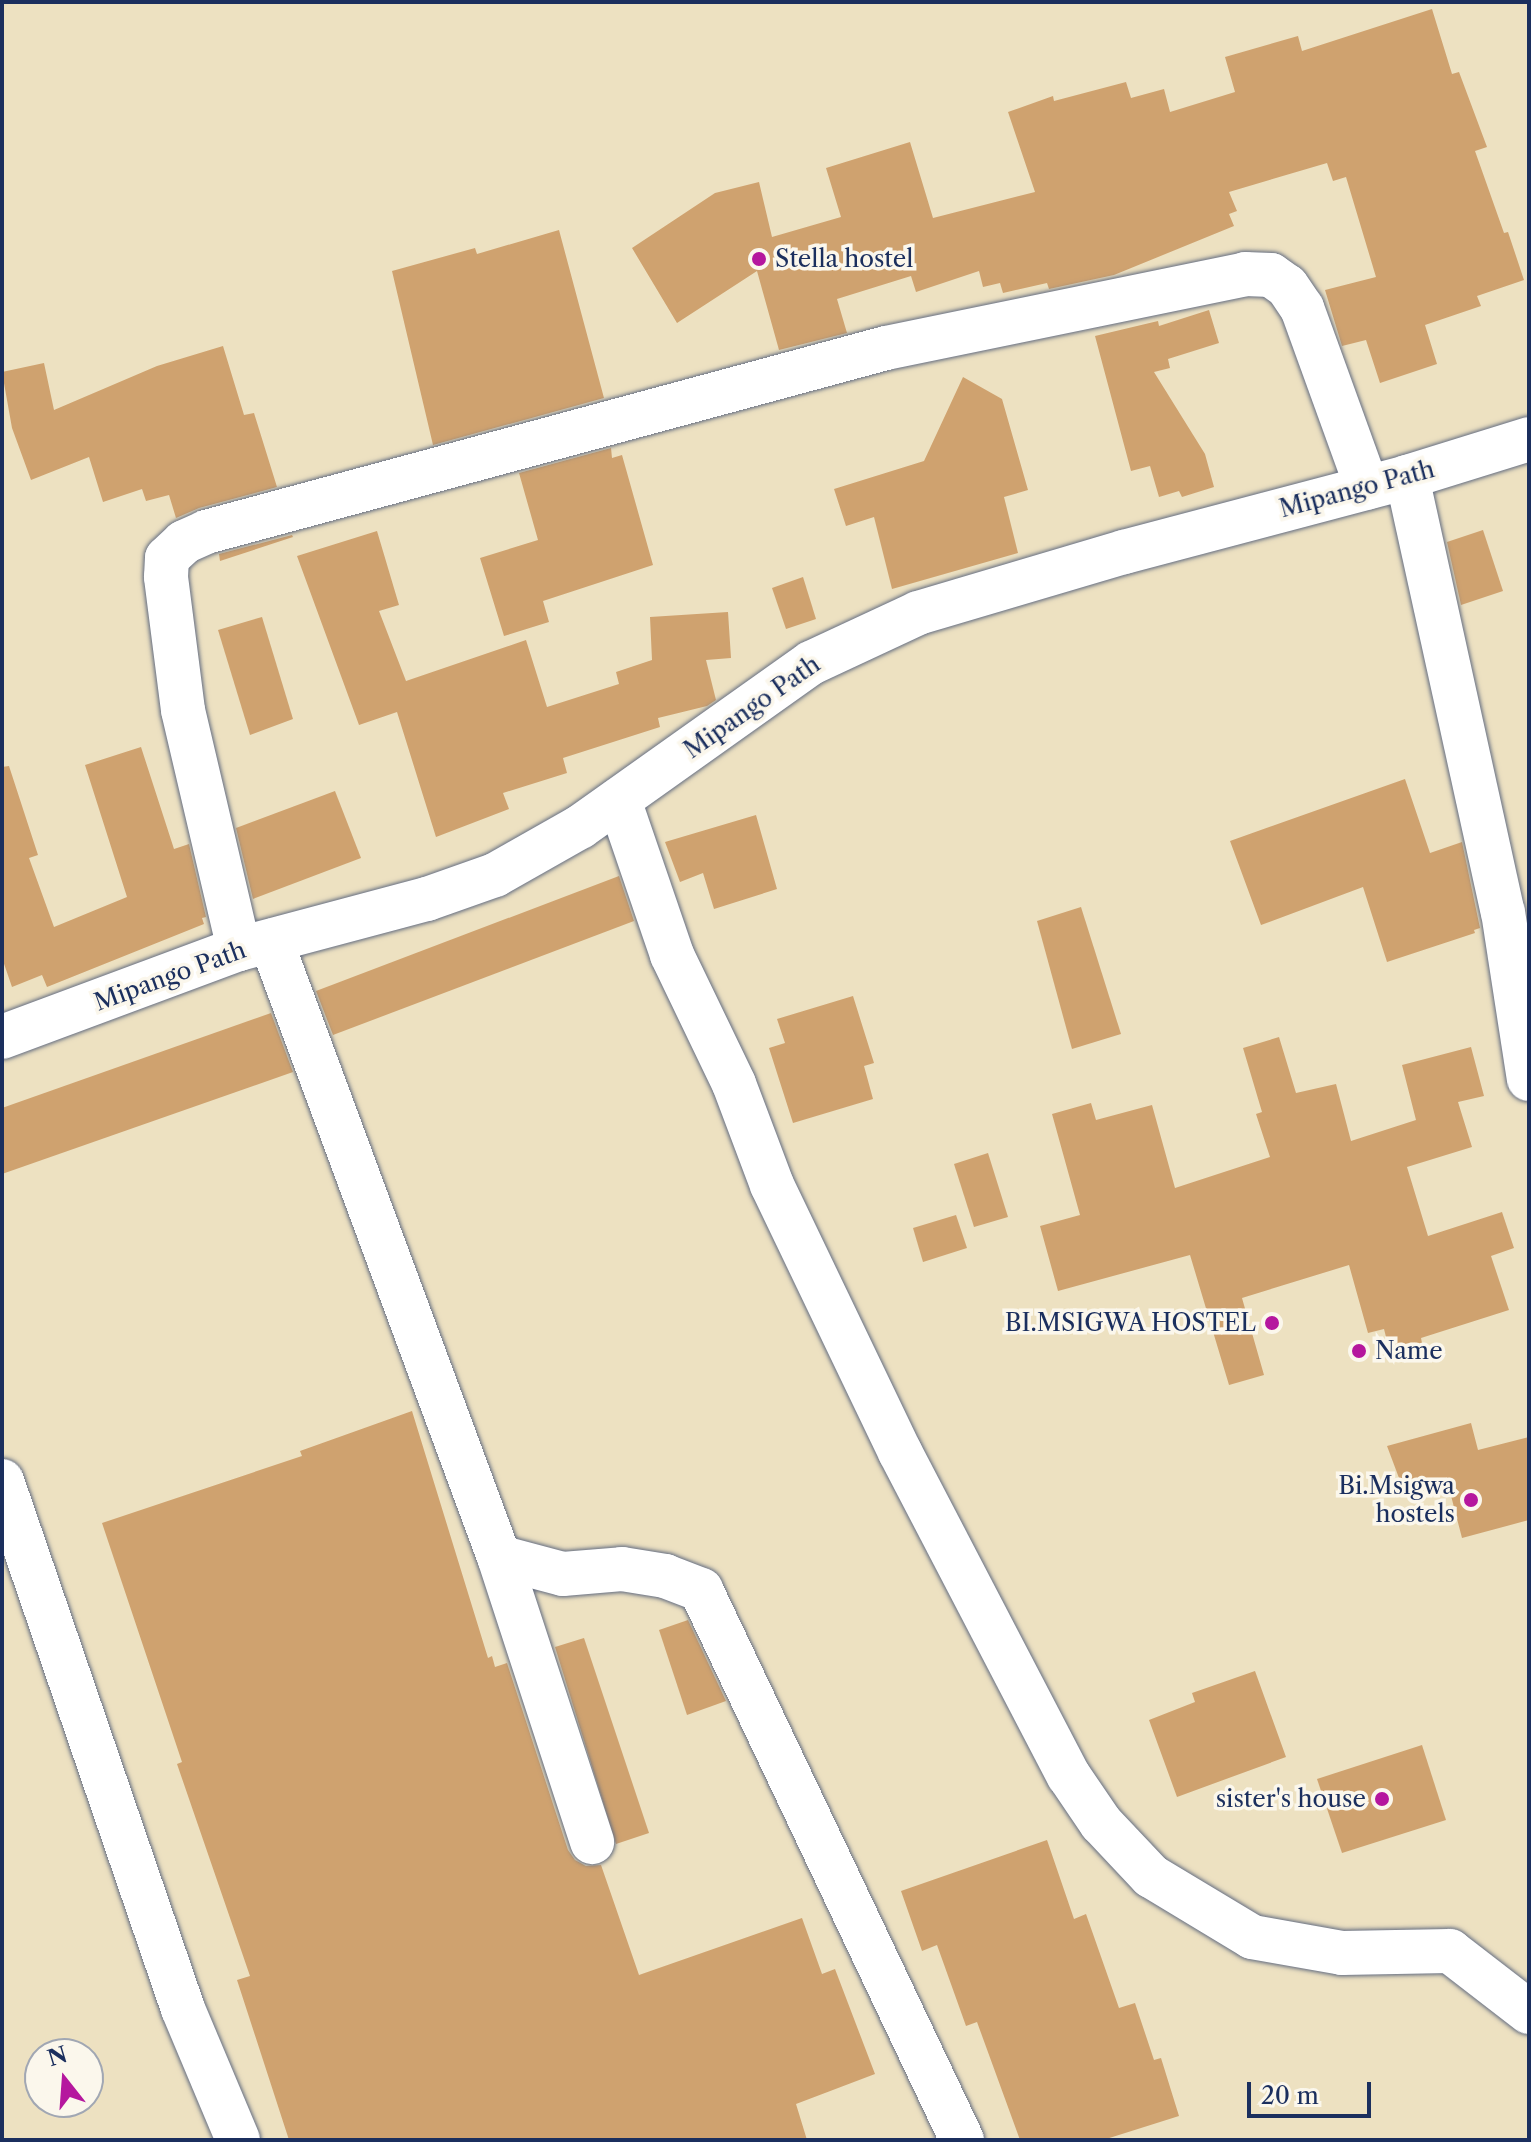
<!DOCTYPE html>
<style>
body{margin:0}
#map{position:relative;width:1531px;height:2142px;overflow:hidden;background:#ede1c1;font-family:"Libre Caslon Text",serif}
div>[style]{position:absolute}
.building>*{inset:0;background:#cfa26f}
.roads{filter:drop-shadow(0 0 2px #646d81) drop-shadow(0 0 2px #646d81)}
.minor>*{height:44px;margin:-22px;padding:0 22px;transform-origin:22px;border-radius:22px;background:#fff}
.dots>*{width:22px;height:22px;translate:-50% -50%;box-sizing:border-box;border:4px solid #fbf7ec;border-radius:50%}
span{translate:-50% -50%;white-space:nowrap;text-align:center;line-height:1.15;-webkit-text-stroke:7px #fbf7ec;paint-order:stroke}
.poi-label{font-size:24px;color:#1b2f5e}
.left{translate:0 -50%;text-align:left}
.right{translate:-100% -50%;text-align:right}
.street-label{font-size:24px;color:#1b2f5e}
.frame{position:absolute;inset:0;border:4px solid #1b2f5e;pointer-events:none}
.north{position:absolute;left:24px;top:2038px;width:80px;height:80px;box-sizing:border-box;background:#fbf7ec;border:2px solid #a1a7b3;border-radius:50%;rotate:343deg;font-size:22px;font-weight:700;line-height:32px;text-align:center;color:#1b2f5e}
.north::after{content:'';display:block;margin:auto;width:28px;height:36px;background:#b5179e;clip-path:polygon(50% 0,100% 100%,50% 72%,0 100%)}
.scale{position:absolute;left:1247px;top:2082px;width:124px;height:36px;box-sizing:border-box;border:4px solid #1b2f5e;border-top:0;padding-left:10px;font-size:24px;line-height:28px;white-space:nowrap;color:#1b2f5e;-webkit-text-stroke:6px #fbf7ec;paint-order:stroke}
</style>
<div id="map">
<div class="building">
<i style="clip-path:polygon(1432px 9px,1452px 74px,1459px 72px,1487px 147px,1475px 151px,1504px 233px,1508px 232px,1524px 280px,1477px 296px,1481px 306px,1425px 325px,1437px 364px,1380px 383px,1366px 340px,1342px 346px,1325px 290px,1376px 277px,1346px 177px,1333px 181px,1327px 163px,1229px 192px,1237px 211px,1229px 214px,1234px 226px,1114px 275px,1049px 289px,1047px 283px,1003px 293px,1000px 283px,983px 287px,979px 271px,916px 292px,911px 276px,837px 299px,847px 333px,779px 350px,757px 271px,677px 323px,632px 248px,715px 193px,759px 182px,772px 237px,841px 217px,826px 168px,910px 142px,933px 218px,1035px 192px,1008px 112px,1053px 96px,1054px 101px,1126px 82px,1131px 98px,1164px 89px,1170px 112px,1235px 92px,1225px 57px,1298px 36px,1302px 51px)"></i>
<i style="clip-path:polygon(559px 230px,604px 398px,433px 445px,392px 271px,475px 248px,477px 254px)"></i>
<i style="clip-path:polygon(1209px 310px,1219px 343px,1168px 359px,1170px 368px,1154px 372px,1205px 454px,1214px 487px,1182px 497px,1179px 491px,1159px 497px,1150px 466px,1131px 471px,1095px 336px,1158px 321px,1159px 326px)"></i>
<i style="clip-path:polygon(223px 346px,244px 415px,254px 413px,277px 487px,199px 508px,176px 518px,169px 495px,146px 501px,142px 489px,103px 502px,89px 457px,31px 480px,12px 428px,2px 372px,44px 363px,54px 410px,157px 366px)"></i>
<i style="clip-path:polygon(963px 377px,1002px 399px,1028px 490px,1004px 497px,1018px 553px,892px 589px,874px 517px,846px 526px,834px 489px,924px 461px)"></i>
<i style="clip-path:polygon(611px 448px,612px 458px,622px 455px,653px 565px,543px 601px,549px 622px,504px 636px,480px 558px,538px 540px,519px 473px)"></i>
<i style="clip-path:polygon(1483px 530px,1503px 591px,1461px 605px,1447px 542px)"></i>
<i style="clip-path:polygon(377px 531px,399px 605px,379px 611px,406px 681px,526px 640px,547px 707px,619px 684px,616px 672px,652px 660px,650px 617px,728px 612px,731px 658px,706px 660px,716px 700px,707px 706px,658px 718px,660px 727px,563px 758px,567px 773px,503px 793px,509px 809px,436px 837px,397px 712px,359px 725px,297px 556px)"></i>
<i style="clip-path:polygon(292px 535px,293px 537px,220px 561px,219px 554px)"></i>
<i style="clip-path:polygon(803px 577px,816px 619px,786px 629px,772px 588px)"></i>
<i style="clip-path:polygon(262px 617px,293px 719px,250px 735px,218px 630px)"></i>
<i style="clip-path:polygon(141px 747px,174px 849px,189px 844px,206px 917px,202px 918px,204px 924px,47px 987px,42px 975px,12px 987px,2px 958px,2px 767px,9px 766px,38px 855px,29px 858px,54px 927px,127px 897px,85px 765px)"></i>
<i style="clip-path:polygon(1405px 779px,1430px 853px,1462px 842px,1480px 928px,1474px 930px,1475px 933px,1387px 962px,1363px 887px,1261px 925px,1230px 841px)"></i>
<i style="clip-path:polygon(335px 791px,361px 858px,253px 899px,236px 828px)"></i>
<i style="clip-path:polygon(756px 815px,777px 889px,714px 909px,703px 873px,680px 882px,665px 842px)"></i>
<i style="clip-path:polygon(619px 876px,634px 921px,333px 1035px,316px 991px)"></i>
<i style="clip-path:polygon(1081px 907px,1121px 1034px,1072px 1049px,1037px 921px)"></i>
<i style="clip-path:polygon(853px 996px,874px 1063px,864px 1066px,873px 1099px,793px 1123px,769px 1048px,785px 1043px,777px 1019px)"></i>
<i style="clip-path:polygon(271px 1013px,293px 1072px,2px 1174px,2px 1108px)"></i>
<i style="clip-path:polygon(1279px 1037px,1296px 1093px,1336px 1084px,1351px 1141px,1416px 1120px,1402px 1065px,1471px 1047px,1484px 1096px,1458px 1102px,1472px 1147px,1407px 1167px,1428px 1236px,1502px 1212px,1514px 1248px,1491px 1256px,1509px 1310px,1421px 1338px,1422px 1343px,1390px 1353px,1384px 1329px,1368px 1333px,1349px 1265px,1242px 1298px,1264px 1375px,1229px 1385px,1190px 1255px,1058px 1291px,1040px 1226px,1080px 1215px,1052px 1114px,1091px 1103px,1096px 1120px,1152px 1105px,1175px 1188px,1270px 1157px,1256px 1114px,1262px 1112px,1243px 1048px)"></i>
<i style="clip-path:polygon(988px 1153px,1008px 1217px,974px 1227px,954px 1164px)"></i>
<i style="clip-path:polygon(956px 1215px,967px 1248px,923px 1262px,913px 1228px)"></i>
<i style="clip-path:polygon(412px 1411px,488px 1658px,492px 1656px,495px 1667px,507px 1663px,568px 1850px,575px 1860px,586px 1866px,601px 1865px,639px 1975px,802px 1918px,822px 1974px,835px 1969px,875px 2074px,796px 2104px,807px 2140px,289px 2140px,237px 1980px,250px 1976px,177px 1764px,182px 1762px,102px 1523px,302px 1456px,300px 1451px)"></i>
<i style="clip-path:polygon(1471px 1423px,1478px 1450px,1529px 1437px,1529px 1520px,1462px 1538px,1449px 1488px,1428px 1497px,1424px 1487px,1405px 1494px,1387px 1446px)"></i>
<i style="clip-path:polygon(688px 1620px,726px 1701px,687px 1715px,659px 1630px)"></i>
<i style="clip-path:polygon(584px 1638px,649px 1833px,616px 1844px,555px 1647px)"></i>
<i style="clip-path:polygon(1255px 1671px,1286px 1757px,1177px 1797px,1149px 1720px,1195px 1702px,1192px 1693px)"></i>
<i style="clip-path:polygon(1422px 1745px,1446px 1820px,1342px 1853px,1317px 1779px)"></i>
<i style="clip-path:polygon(1047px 1840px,1074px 1919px,1086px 1914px,1119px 2008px,1135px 2003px,1154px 2060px,1161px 2058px,1179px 2116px,1103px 2140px,1020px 2140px,977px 2022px,966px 2026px,937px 1945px,922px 1951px,901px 1891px)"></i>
</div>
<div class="roads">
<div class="minor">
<i style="left:1407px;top:477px;width:445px;rotate:77.6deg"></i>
<i style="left:1503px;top:912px;width:169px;rotate:81.2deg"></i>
<i style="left:619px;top:800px;width:164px;rotate:71.1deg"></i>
<i style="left:672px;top:955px;width:143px;rotate:64.3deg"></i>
<i style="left:734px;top:1084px;width:108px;rotate:69.4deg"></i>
<i style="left:772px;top:1185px;width:296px;rotate:64.4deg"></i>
<i style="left:900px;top:1452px;width:365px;rotate:62.5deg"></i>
<i style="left:1069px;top:1776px;width:57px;rotate:55.8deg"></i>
<i style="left:1101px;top:1823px;width:73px;rotate:46.7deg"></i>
<i style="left:1151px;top:1876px;width:118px;rotate:31.1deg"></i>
<i style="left:1252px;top:1937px;width:91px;rotate:10.1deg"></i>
<i style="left:1342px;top:1953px;width:108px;rotate:-1.1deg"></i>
<i style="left:1450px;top:1951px;width:100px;rotate:37.7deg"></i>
<i style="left:271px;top:941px;width:657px;rotate:69.69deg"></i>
<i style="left:499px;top:1557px;width:300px;rotate:71.9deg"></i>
<i style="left:239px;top:949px;width:245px;rotate:-103.2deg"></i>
<i style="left:183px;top:710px;width:134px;rotate:-97.3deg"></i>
<i style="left:166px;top:577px;width:19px;rotate:-87deg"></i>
<i style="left:167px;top:558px;width:23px;rotate:-43deg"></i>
<i style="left:184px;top:542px;width:24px;rotate:-24deg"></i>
<i style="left:206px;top:532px;width:704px;rotate:-15.14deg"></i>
<i style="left:886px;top:348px;width:367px;rotate:-11.6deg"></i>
<i style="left:1245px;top:274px;width:26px;rotate:2deg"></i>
<i style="left:1271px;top:275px;width:19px;rotate:35deg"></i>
<i style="left:1287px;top:286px;width:27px;rotate:56deg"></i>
<i style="left:1302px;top:308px;width:191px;rotate:70.1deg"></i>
<i style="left:2px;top:1037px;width:253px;rotate:-20.4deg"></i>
<i style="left:239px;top:949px;width:195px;rotate:-14.9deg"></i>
<i style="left:427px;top:899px;width:72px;rotate:-19.4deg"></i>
<i style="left:495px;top:875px;width:98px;rotate:-29.5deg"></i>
<i style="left:580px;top:827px;width:283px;rotate:-35.4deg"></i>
<i style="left:811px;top:663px;width:118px;rotate:-25deg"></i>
<i style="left:918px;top:613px;width:215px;rotate:-16.5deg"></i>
<i style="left:1124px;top:552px;width:293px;rotate:-14.8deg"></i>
<i style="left:1407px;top:477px;width:128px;rotate:-17.3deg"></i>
<i style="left:2px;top:1481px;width:558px;rotate:71.08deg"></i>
<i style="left:183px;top:2009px;width:142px;rotate:67.2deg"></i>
<i style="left:499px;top:1557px;width:66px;rotate:14.9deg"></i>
<i style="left:563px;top:1574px;width:59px;rotate:-4.8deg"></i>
<i style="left:622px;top:1569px;width:44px;rotate:9.2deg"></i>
<i style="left:665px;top:1576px;width:39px;rotate:21deg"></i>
<i style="left:701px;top:1590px;width:609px;rotate:64.61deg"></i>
</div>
</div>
<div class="dots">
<i style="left:759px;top:259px;background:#b5179e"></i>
<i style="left:1272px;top:1323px;background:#b5179e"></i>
<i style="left:1359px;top:1351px;background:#b5179e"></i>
<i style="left:1471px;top:1500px;background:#b5179e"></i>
<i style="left:1382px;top:1799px;background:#b5179e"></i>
</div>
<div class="poi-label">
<span class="left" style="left:775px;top:259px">Stella hostel</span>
<span class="right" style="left:1256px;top:1323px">BI.MSIGWA HOSTEL</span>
<span class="left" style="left:1375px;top:1351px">Name</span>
<span class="right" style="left:1455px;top:1500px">Bi.Msigwa<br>hostels</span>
<span class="right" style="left:1366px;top:1799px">sister's house</span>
</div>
<div class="street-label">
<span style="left:1357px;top:489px;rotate:-15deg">Mipango Path</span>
<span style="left:752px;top:707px;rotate:-35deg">Mipango Path</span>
<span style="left:170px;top:976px;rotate:-20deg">Mipango Path</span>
</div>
<div class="frame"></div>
<div class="north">N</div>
<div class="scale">20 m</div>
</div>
